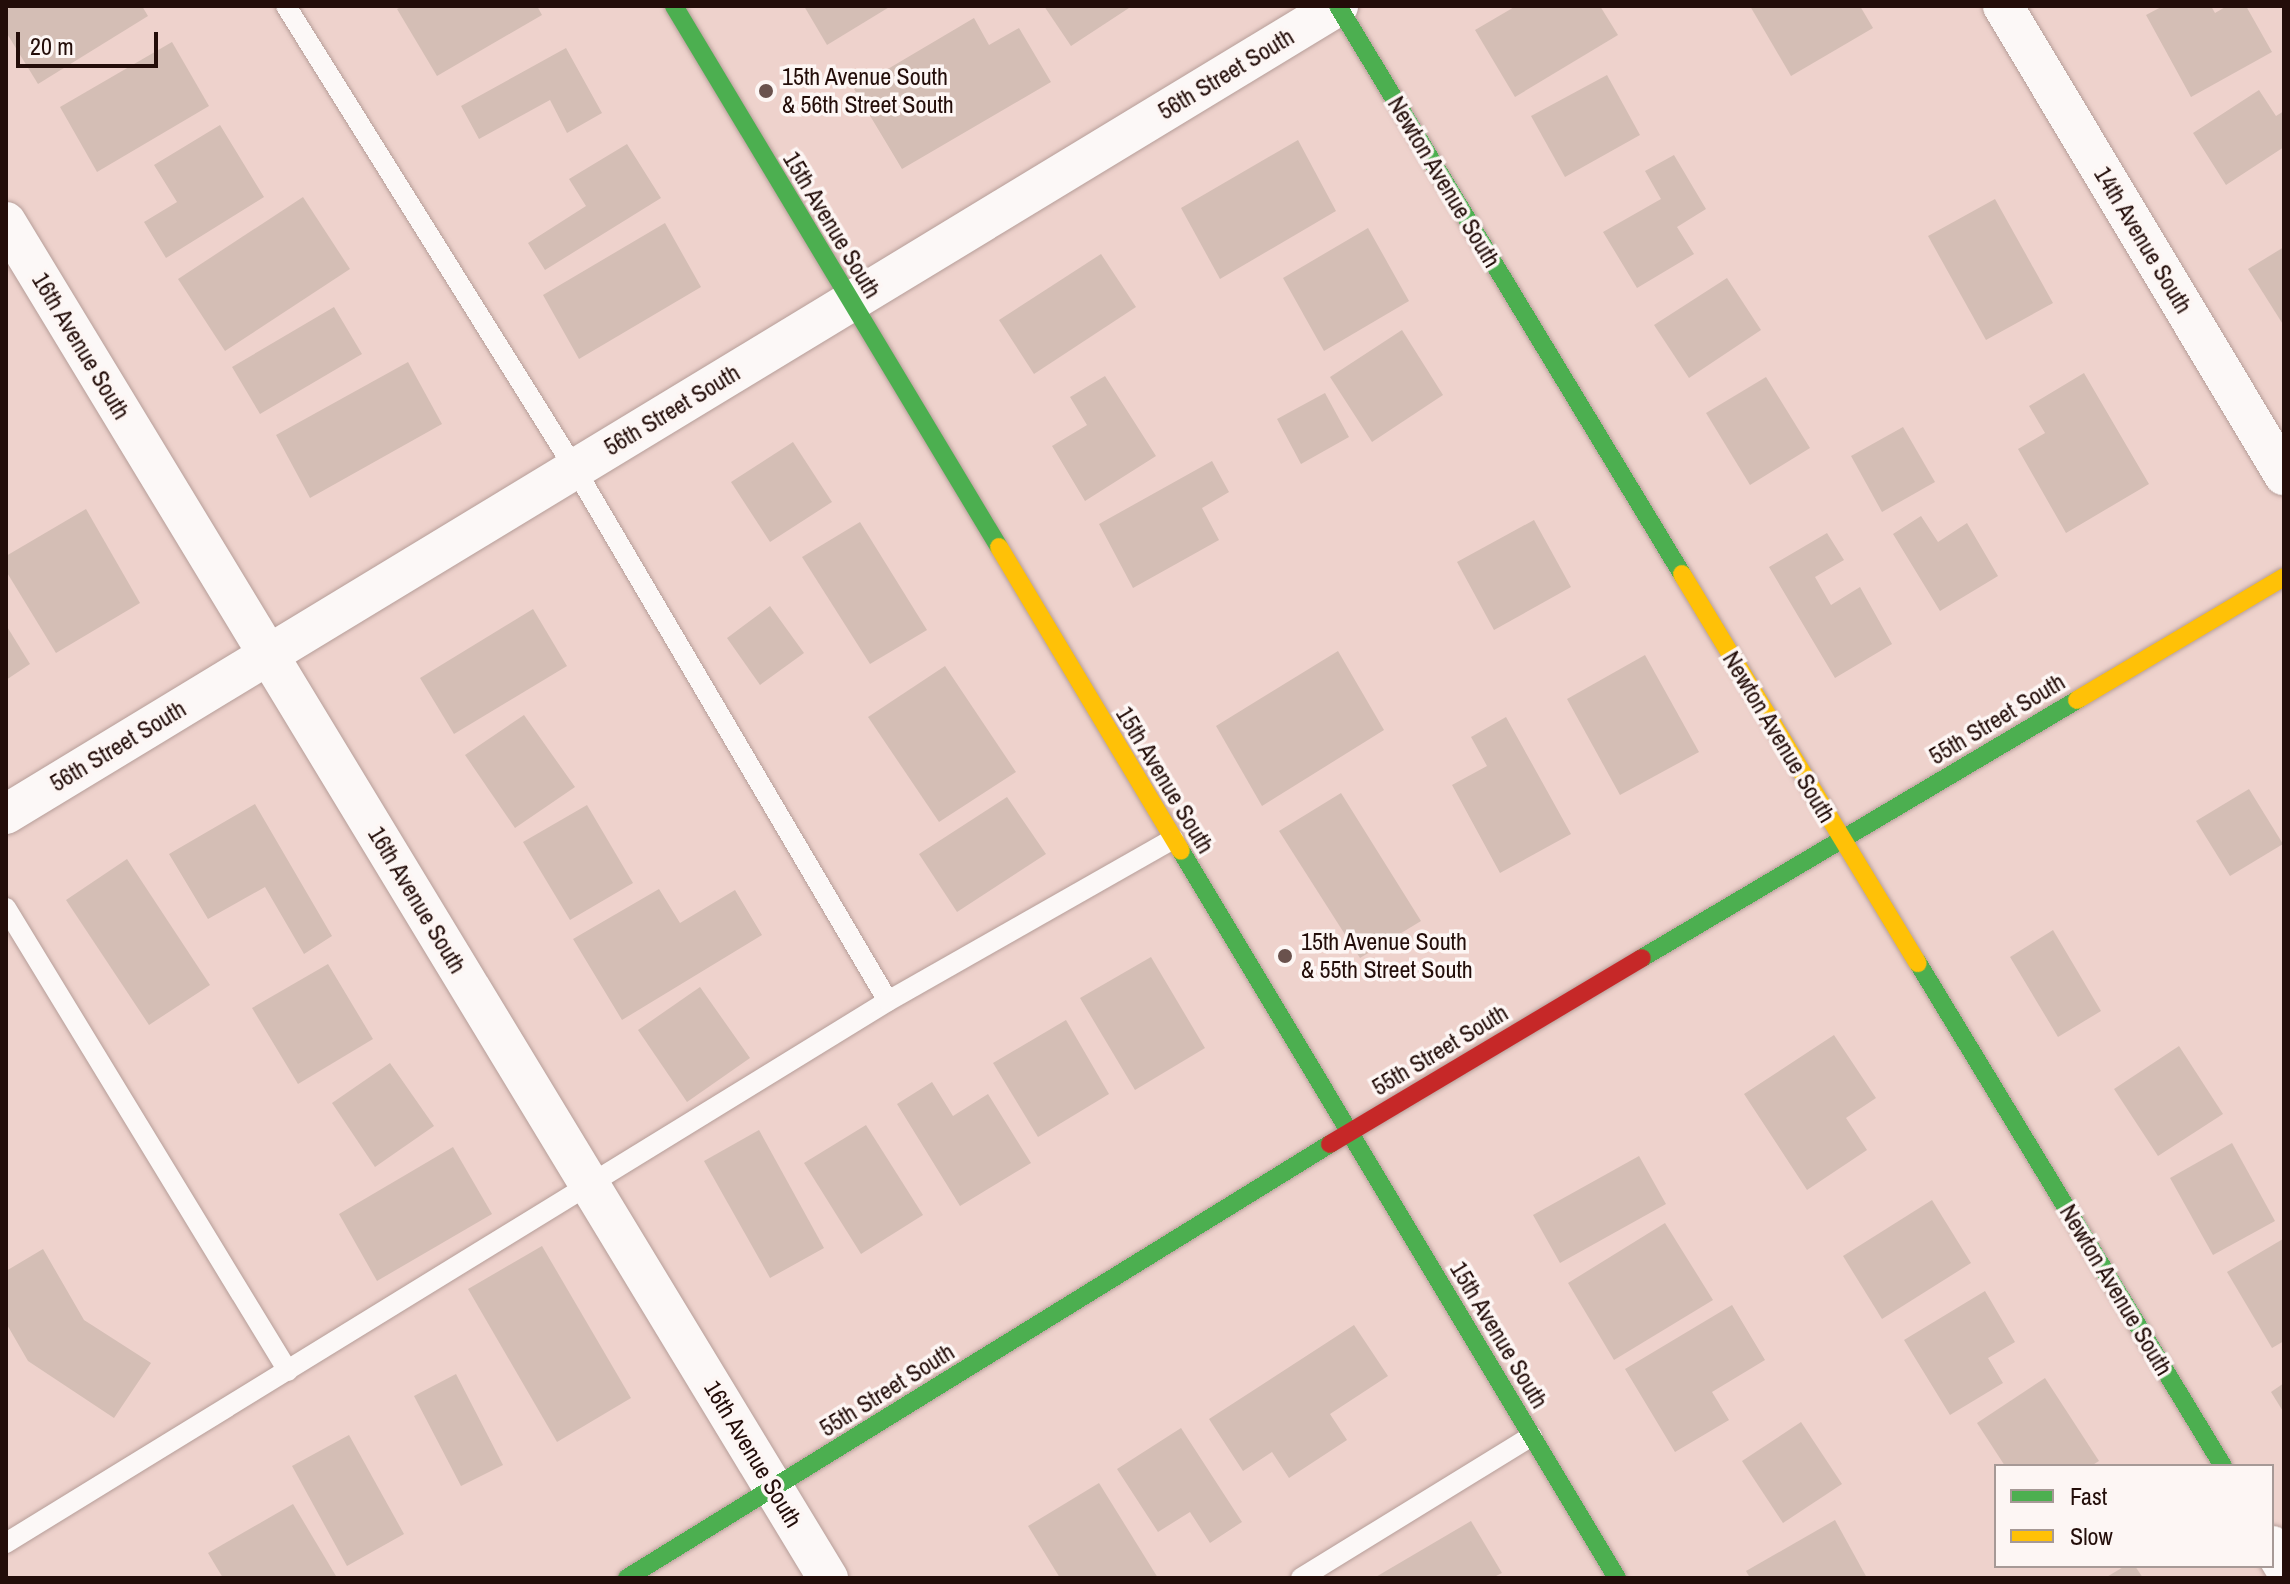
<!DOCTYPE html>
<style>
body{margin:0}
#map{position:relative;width:2290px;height:1584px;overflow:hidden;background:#eed2cc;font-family:"Archivo Narrow",sans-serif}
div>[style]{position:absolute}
.building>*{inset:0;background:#d4beb5}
.roads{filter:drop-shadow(0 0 2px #b69e99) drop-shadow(0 0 2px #b69e99)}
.lane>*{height:20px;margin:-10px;padding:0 10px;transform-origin:10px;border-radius:10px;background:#fcf8f7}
.street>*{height:40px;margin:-20px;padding:0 20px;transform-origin:20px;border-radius:20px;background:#fcf8f7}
.fast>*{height:18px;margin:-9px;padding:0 9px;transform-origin:9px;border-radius:9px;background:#4caf50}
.slow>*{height:18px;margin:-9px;padding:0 9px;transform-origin:9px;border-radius:9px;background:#ffc107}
.jam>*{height:18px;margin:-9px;padding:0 9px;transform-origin:9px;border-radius:9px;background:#c62828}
.dots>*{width:22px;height:22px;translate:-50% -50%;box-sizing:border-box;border:4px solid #fdf6f4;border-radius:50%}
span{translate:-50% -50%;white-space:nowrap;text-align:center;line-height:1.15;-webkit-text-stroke:7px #fdf6f4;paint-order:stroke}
.street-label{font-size:24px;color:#230d09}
.poi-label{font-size:24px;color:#230d09}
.left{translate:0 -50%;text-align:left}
.frame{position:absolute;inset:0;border:8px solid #230d09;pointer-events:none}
.legend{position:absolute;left:1994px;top:1464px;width:280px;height:104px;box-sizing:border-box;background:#fdf6f4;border:2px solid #a69996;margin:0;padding:10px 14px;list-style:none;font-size:24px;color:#230d09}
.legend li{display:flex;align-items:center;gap:16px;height:40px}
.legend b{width:40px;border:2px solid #a69996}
.scale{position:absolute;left:16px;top:32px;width:142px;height:36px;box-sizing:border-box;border:4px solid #230d09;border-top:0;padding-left:10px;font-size:24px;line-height:28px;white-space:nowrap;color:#230d09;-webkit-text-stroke:6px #fdf6f4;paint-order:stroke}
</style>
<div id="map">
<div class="building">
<i style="clip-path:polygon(13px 6px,142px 6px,148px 16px,38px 84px,6px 32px,6px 10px)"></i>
<i style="clip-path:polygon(403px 6px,537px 6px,542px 15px,437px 76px,397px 9px)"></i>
<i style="clip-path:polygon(804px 6px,891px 6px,827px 45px)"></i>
<i style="clip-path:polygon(1044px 6px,1132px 6px,1071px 46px)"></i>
<i style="clip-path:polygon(1516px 6px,1600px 6px,1618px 35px,1515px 97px,1475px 30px)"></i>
<i style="clip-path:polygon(1750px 6px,1860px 6px,1873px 28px,1791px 76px)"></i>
<i style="clip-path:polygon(2163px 6px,2211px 6px,2215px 13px,2227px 6px,2246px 6px,2272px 52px,2191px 97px,2146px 15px)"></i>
<i style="clip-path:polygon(974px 18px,989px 45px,1019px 28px,1051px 82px,902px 169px,854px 89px)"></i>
<i style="clip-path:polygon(172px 42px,209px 106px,97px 172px,60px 107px)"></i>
<i style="clip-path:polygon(566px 48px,602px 113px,567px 133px,550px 100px,479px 139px,461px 106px)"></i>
<i style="clip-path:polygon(1607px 75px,1640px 135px,1565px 177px,1531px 116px)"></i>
<i style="clip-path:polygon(2259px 90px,2276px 116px,2284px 111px,2284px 147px,2226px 185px,2193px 133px)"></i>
<i style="clip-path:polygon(220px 125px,264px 197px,166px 258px,144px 222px,177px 202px,154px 165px)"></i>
<i style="clip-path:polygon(1298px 140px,1336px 211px,1220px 279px,1181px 208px)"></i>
<i style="clip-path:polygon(627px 144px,661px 198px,545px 270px,528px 243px,586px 206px,569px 179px)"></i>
<i style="clip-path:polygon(1674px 155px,1706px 209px,1677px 227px,1694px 254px,1637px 288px,1603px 232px,1661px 199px,1645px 171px)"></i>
<i style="clip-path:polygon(303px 197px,350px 269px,225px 351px,178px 279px)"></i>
<i style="clip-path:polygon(1995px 199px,2053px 303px,1986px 340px,1928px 236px)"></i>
<i style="clip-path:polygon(665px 223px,701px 287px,579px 359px,543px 295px)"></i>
<i style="clip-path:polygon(1368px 228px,1409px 301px,1324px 351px,1283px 278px)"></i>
<i style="clip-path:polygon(2284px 247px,2284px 326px,2248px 269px)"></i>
<i style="clip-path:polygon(1101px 254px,1136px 307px,1034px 374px,999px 320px)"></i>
<i style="clip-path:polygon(1727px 278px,1761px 330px,1689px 378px,1654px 325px)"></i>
<i style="clip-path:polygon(334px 307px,362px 354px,260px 414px,232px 367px)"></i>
<i style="clip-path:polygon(1402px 330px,1443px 395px,1372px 442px,1330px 377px)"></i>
<i style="clip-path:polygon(408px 362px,442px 424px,310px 498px,276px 435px)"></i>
<i style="clip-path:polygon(2084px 373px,2149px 484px,2066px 533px,2018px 449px,2045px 433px,2029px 406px)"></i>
<i style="clip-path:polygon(1105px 376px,1156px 456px,1085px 501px,1052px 446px,1087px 425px,1070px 397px)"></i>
<i style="clip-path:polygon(1766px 377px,1810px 448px,1750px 485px,1706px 413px)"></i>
<i style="clip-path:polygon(1325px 393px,1349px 437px,1301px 464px,1277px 419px)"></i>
<i style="clip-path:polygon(1903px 427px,1935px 482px,1882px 512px,1851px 456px)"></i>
<i style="clip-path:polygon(793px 442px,832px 502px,770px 542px,731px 482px)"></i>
<i style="clip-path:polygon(1212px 461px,1229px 492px,1202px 508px,1219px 540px,1133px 588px,1099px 524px)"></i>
<i style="clip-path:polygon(86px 509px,140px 603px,56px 653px,6px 571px,6px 556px)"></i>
<i style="clip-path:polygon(1921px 516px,1938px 542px,1967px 523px,1998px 576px,1940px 611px,1893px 534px)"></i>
<i style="clip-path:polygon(1534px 520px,1571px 587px,1494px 630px,1457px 562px)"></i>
<i style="clip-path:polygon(860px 522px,927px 630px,870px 664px,802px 557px)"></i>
<i style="clip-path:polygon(1827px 533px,1844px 560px,1815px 577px,1831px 605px,1860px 587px,1892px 644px,1835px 678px,1769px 567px)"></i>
<i style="clip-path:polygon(770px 606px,804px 653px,760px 685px,727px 638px)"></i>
<i style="clip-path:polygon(533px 609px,567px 666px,454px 734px,420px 678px)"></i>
<i style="clip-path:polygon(6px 625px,30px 664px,6px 680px)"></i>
<i style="clip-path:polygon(1338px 651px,1384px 730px,1262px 806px,1216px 726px)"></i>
<i style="clip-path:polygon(1645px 655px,1699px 752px,1620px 795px,1567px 699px)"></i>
<i style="clip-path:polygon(945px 666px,1016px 772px,939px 822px,868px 717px)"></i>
<i style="clip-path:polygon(524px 715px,575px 787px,515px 828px,465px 755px)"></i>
<i style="clip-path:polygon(1506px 717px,1571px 834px,1500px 873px,1452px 785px,1487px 766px,1471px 737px)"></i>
<i style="clip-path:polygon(2249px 789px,2283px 844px,2230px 876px,2196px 821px)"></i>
<i style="clip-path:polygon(1341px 793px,1421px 921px,1360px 958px,1279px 831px)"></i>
<i style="clip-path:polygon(1007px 797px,1046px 854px,957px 912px,919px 854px)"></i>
<i style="clip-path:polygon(255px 804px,332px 936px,304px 954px,265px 887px,208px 919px,169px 854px)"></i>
<i style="clip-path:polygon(587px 805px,633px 883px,570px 920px,523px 842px)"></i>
<i style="clip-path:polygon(127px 859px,210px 985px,149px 1025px,66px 900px)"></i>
<i style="clip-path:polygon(659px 889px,680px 923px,735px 890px,762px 935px,622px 1020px,573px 939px)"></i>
<i style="clip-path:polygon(2053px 930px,2101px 1011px,2058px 1037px,2010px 957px)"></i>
<i style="clip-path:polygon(1151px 957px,1205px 1048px,1135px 1090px,1080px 998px)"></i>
<i style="clip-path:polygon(328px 964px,373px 1039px,298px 1084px,252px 1008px)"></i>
<i style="clip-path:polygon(700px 987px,750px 1058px,687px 1102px,638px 1030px)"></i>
<i style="clip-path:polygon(1066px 1020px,1109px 1094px,1038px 1137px,993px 1063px)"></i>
<i style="clip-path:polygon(1834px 1035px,1876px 1098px,1846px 1118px,1867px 1150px,1807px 1190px,1744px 1094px)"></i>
<i style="clip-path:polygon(2179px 1046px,2223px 1114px,2158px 1156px,2114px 1089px)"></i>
<i style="clip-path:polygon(390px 1063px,434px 1126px,375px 1167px,332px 1103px)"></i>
<i style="clip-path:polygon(932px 1082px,953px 1116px,988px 1094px,1031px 1163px,960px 1206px,897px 1104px)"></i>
<i style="clip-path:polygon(866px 1125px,923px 1215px,861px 1254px,804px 1163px)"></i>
<i style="clip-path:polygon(759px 1130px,824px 1248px,770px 1278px,704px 1161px)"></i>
<i style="clip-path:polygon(2232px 1143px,2275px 1221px,2213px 1255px,2170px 1178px)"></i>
<i style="clip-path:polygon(453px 1147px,492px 1214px,377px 1281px,339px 1214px)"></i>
<i style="clip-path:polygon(1639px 1156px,1666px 1204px,1560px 1263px,1533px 1215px)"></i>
<i style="clip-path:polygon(1932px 1200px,1971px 1263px,1882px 1319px,1843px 1256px)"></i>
<i style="clip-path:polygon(1665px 1223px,1713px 1300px,1614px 1360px,1568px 1283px)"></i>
<i style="clip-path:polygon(2283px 1239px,2284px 1341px,2272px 1348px,2227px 1272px)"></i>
<i style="clip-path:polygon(542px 1246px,631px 1398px,557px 1442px,468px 1289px)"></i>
<i style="clip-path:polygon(43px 1249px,84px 1320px,151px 1363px,114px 1418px,28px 1361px,6px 1323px,6px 1271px)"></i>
<i style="clip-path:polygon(1985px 1291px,2015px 1342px,1988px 1358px,2003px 1383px,1950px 1415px,1904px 1340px)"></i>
<i style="clip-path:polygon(1732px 1305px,1765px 1360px,1712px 1392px,1729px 1420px,1675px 1452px,1625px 1369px)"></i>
<i style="clip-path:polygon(1354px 1325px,1388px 1376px,1330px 1414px,1347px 1440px,1289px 1478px,1272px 1452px,1243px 1471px,1209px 1419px)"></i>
<i style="clip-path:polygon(456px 1374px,503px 1465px,461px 1486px,414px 1396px)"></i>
<i style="clip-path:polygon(2045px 1378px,2099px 1461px,2091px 1466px,2005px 1466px,1977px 1423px)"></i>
<i style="clip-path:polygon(2284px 1383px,2284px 1413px,2271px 1392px)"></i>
<i style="clip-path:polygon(1801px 1422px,1842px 1484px,1783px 1523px,1742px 1461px)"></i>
<i style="clip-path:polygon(1181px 1428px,1242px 1522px,1210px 1543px,1190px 1512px,1158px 1532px,1117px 1469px)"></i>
<i style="clip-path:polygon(349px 1435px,404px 1534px,347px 1566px,292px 1466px)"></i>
<i style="clip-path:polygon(1099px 1483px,1158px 1578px,1060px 1578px,1028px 1526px)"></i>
<i style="clip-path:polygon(293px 1504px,336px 1576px,223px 1578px,208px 1553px)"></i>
<i style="clip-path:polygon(1835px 1520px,1867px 1578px,1750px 1578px,1746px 1571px)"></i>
<i style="clip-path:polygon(1471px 1521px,1502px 1573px,1492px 1578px,1374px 1578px)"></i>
<i style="clip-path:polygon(2125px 1566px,2135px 1566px,2143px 1578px,2105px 1578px)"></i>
</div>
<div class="roads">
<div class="lane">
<i style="left:286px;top:6px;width:546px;rotate:58.03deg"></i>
<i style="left:575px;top:469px;width:617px;rotate:59.53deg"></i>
<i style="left:6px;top:908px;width:542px;rotate:58.66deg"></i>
<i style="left:6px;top:1543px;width:1035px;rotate:-31.57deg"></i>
<i style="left:888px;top:1001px;width:328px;rotate:-29.6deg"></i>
<i style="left:1301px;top:1578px;width:271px;rotate:-31.6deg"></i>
</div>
<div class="street">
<i style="left:2003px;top:6px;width:547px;rotate:59.07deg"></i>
<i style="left:6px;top:222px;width:1586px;rotate:58.78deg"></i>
<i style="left:6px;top:814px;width:1558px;rotate:-31.24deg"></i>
<i style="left:2272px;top:1546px;width:23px;rotate:59deg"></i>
</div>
<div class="fast">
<i style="left:674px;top:6px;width:631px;rotate:59.01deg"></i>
<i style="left:1338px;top:6px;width:664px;rotate:58.8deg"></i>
<i style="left:1181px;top:851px;width:848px;rotate:59.05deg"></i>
<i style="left:1642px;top:958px;width:506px;rotate:-30.67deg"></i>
<i style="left:1918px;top:963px;width:588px;rotate:58.77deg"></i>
<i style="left:627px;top:1578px;width:826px;rotate:-31.69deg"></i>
</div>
<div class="slow">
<i style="left:999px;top:547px;width:354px;rotate:59.1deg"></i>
<i style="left:1682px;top:574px;width:455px;rotate:58.8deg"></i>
<i style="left:2077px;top:700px;width:241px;rotate:-30.7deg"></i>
</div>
<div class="jam">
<i style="left:1330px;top:1144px;width:363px;rotate:-30.8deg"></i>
</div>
</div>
<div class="dots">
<i style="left:766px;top:91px;background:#6a524d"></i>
<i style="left:1285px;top:956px;background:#6a524d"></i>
</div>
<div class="street-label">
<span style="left:1226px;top:74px;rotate:-31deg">56th Street South</span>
<span style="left:1444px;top:182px;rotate:59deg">Newton Avenue South</span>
<span style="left:832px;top:225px;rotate:59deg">15th Avenue South</span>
<span style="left:2143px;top:240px;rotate:59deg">14th Avenue South</span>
<span style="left:81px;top:346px;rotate:59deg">16th Avenue South</span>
<span style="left:672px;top:410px;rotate:-31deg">56th Street South</span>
<span style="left:1997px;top:719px;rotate:-31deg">55th Street South</span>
<span style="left:1779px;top:737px;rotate:59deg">Newton Avenue South</span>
<span style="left:118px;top:746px;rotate:-31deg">56th Street South</span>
<span style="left:1165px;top:780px;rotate:59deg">15th Avenue South</span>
<span style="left:417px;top:900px;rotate:59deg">16th Avenue South</span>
<span style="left:1440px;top:1050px;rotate:-31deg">55th Street South</span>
<span style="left:2116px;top:1290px;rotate:59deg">Newton Avenue South</span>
<span style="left:1499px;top:1335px;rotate:59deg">15th Avenue South</span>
<span style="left:887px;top:1390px;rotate:-32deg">55th Street South</span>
<span style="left:753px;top:1454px;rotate:59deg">16th Avenue South</span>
</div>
<div class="poi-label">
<span class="left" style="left:782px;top:91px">15th Avenue South<br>&amp; 56th Street South</span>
<span class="left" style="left:1301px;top:956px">15th Avenue South<br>&amp; 55th Street South</span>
</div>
<div class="frame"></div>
<ul class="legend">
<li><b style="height:10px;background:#4caf50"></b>Fast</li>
<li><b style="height:10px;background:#ffc107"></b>Slow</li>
</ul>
<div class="scale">20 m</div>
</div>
